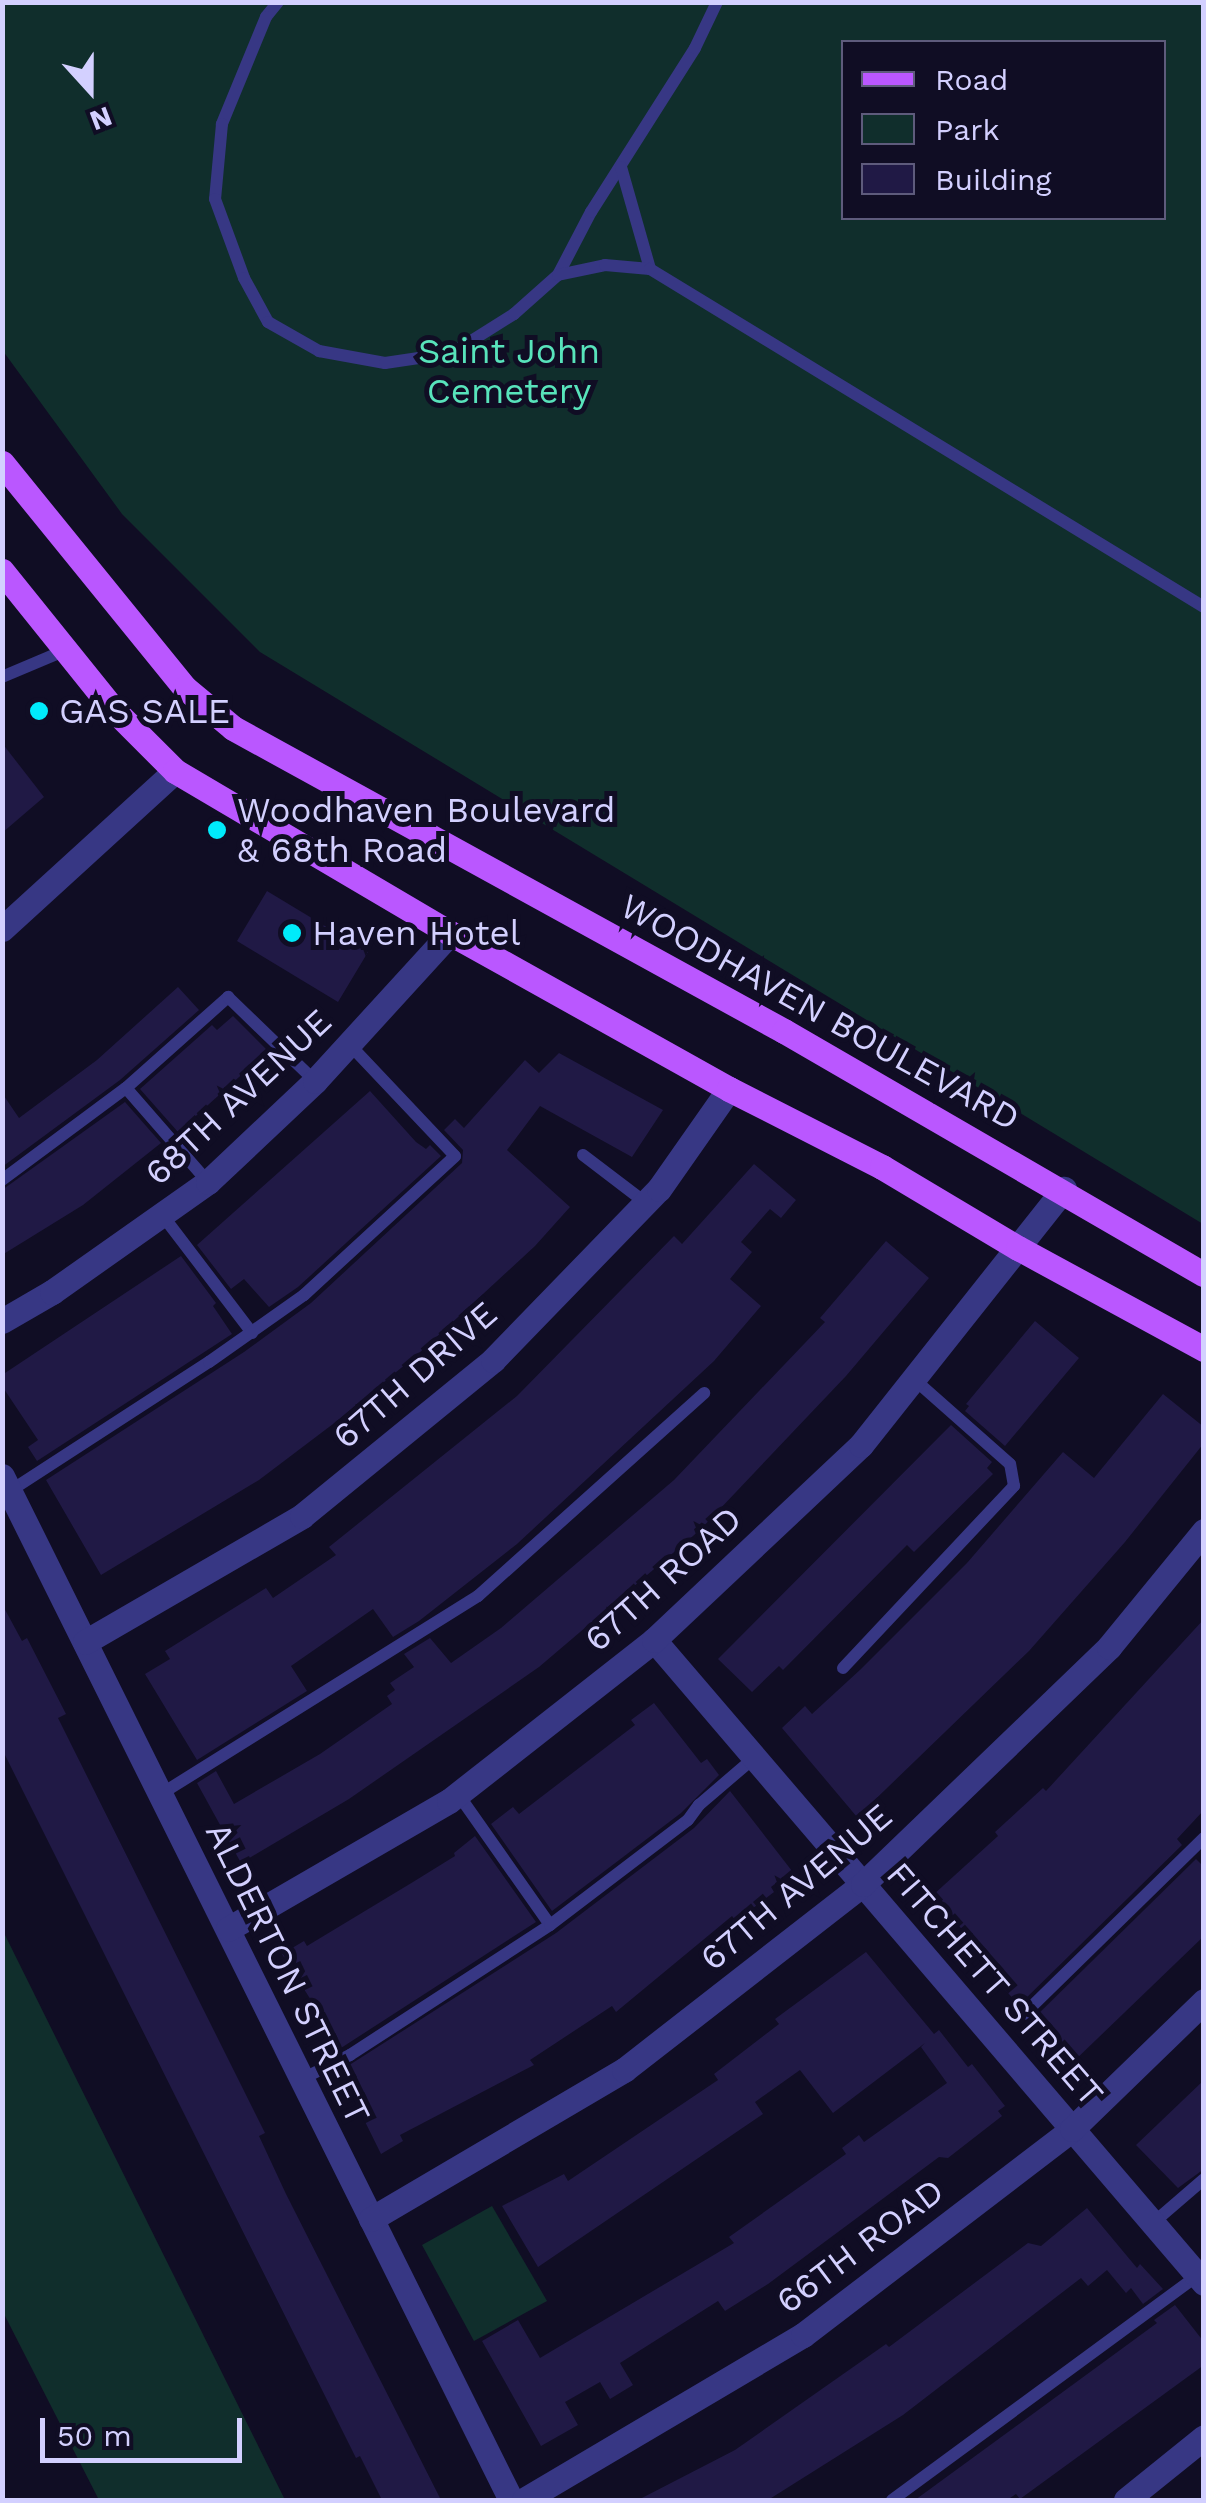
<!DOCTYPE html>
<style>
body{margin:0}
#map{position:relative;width:1206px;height:2503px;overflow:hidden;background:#100d24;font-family:"Work Sans",sans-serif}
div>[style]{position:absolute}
.green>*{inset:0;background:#102e2c}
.building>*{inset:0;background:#201945}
.service>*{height:12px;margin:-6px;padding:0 6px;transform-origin:6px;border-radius:6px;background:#373784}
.minor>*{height:25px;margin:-12.5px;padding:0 12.5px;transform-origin:12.5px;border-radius:12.5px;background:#373784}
.tertiary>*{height:25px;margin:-12.5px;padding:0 12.5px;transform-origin:12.5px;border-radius:12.5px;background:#373784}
.primary>*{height:25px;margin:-12.5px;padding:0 12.5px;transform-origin:12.5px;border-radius:12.5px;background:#ba57ff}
.dots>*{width:28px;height:28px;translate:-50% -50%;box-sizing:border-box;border:5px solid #100d24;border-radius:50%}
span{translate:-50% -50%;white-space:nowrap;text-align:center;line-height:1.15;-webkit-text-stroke:10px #100d24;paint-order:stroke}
.park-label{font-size:35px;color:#58e3bb}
.poi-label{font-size:35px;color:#d3d0ff}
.left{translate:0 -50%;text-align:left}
.street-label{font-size:35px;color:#d3d0ff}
.frame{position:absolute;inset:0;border:5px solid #d3d0ff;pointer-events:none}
.legend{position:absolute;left:841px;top:40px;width:325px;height:180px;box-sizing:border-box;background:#100d24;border:2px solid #5e5b7c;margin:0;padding:12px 18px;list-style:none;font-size:30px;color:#d3d0ff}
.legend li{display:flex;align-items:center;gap:20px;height:50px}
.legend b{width:50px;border:2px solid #5e5b7c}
.north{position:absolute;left:40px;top:40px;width:100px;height:100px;-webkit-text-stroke:8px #100d24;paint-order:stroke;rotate:159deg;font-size:28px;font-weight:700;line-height:40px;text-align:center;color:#d3d0ff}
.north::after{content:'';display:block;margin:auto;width:35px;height:45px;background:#d3d0ff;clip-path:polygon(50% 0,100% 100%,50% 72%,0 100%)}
.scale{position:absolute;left:40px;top:2418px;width:202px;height:45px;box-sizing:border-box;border:5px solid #d3d0ff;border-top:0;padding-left:12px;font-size:30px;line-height:35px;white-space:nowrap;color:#d3d0ff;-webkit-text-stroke:8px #100d24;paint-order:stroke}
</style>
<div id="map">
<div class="green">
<i style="clip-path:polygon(evenodd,2px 3px,1203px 3px,1203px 1224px,260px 652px,122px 514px,3px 351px,2px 3px,844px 42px,1164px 42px,1164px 218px,844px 218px,844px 42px)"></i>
<i style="clip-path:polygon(3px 1931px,285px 2500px,99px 2500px,3px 2312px)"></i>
<i style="clip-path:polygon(492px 2206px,547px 2301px,474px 2341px,422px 2245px)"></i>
</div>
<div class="building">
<i style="clip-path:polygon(2px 743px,44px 797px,2px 833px)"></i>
<i style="clip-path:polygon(267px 891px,368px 952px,338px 1002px,237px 941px)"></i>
<i style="clip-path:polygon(178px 987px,199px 1010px,120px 1080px,2px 1167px,2px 1093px,19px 1118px,97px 1060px)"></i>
<i style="clip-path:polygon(233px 1016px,268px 1051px,178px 1132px,140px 1089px,212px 1025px,217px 1030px)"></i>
<i style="clip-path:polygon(559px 1053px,663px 1110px,632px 1157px,540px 1106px,507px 1150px,570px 1207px,535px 1246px,418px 1354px,333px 1424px,259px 1480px,101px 1575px,46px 1480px,244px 1352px,311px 1303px,462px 1163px,463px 1150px,444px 1130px,455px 1119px,464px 1128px,525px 1060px,539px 1073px)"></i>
<i style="clip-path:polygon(370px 1091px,416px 1142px,426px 1149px,430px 1145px,441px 1156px,298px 1287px,269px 1307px,244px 1279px,231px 1289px,197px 1245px)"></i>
<i style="clip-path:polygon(125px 1102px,161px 1143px,83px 1205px,2px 1255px,2px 1190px)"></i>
<i style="clip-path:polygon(754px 1164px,796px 1200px,781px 1218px,770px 1209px,741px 1242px,752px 1252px,730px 1279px,761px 1306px,714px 1361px,517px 1544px,419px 1621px,393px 1637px,373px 1609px,291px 1666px,307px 1691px,197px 1760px,145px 1674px,170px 1659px,165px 1651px,266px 1588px,273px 1598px,336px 1555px,329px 1547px,517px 1396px,674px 1236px,682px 1244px)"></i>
<i style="clip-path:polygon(886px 1241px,929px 1278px,846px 1376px,700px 1530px,539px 1667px,349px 1799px,241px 1863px,197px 1783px,216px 1771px,234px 1804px,320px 1754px,392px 1704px,387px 1696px,395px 1690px,390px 1683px,414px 1667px,404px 1654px,430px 1638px,451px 1663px,501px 1628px,674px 1480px,825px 1322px,820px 1318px)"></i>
<i style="clip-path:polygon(181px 1256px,216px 1303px,213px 1306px,232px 1334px,37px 1461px,28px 1447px,38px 1440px,2px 1386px,2px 1375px)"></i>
<i style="clip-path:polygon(1035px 1321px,1079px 1358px,1005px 1446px,965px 1411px,969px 1406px,966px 1404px)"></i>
<i style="clip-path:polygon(1163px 1394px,1204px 1427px,1204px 1443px,1125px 1542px,1029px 1651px,857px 1817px,782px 1728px,805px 1706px,812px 1714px,861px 1669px,967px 1563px,1063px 1452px,1094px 1478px)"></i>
<i style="clip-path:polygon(951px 1425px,992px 1462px,987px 1468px,993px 1474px,914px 1552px,907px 1545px,783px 1670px,779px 1666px,752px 1692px,718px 1659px)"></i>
<i style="clip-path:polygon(2px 1604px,22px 1641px,27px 1638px,66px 1714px,58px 1718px,265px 2133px,259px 2136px,286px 2194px,441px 2500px,382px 2500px,360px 2456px,356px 2458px,2px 1749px)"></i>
<i style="clip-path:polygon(1204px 1619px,1204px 1810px,1177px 1839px,1182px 1845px,1019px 2005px,998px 1982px,1003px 1978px,933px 1895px,998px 1836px,995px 1832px,1043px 1788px,1046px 1791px)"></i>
<i style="clip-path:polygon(654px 1703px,701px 1763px,707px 1759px,719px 1775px,681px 1813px,552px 1911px,491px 1824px,513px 1807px,519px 1814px,635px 1725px,631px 1720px)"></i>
<i style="clip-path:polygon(730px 1791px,792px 1871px,771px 1887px,774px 1892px,736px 1921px,732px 1916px,616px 2012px,612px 2006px,530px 2060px,534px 2065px,400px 2135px,403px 2141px,381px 2154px,340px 2071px,556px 1933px,694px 1828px)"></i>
<i style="clip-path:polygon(475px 1836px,536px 1922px,341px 2048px,282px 1954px,304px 1941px,307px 1946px,413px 1882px,455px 1856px,454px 1853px)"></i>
<i style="clip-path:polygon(1196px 1859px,1204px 1867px,1204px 1936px,1071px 2064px,1032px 2020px)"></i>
<i style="clip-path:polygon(866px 1952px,934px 2034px,939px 2030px,968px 2067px,972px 2064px,1005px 2106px,998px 2111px,1002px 2116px,948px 2158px,939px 2157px,768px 2284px,725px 2311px,718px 2301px,620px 2363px,633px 2385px,610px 2399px,600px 2382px,565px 2402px,578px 2425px,541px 2446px,482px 2341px,518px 2320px,540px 2358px,734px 2243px,729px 2237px,846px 2154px,842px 2148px,859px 2135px,864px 2142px,947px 2083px,921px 2047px,925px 2043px,833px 2113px,800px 2070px,755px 2102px,763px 2114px,538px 2267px,502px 2206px,564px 2174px,568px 2181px,718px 2080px,714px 2074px,779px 2024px,775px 2019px)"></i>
<i style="clip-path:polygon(1204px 2080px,1204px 2169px,1178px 2188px,1136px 2145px)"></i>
<i style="clip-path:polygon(1087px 2208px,1137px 2268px,1140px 2264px,1163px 2289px,1143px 2304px,1131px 2288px,1126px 2293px,1107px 2270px,1088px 2286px,1081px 2278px,903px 2415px,768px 2500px,638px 2500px,735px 2450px,886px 2344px,889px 2347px,1028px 2243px,1041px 2246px)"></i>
<i style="clip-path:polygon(1175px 2305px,1204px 2342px,1204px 2365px,1020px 2499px,1016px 2494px,1007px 2500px,915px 2500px,1157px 2323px,1154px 2320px)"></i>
</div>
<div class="service">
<i style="left:278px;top:2px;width:19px;rotate:129deg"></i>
<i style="left:266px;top:17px;width:116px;rotate:112.4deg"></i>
<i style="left:222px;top:124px;width:75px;rotate:95.3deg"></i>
<i style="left:215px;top:199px;width:84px;rotate:69.8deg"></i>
<i style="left:244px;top:278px;width:50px;rotate:61.4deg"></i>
<i style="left:268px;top:322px;width:59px;rotate:29.6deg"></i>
<i style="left:319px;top:351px;width:67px;rotate:10.3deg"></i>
<i style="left:385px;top:363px;width:68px;rotate:-8.5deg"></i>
<i style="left:452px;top:353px;width:73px;rotate:-32.2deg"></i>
<i style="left:514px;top:314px;width:59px;rotate:-41.6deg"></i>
<i style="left:558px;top:275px;width:71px;rotate:-62.4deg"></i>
<i style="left:591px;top:212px;width:194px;rotate:-57.6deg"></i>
<i style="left:695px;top:48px;width:51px;rotate:-64.4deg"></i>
<i style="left:621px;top:167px;width:106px;rotate:74.1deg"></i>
<i style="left:558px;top:275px;width:48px;rotate:-12deg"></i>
<i style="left:605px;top:265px;width:45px;rotate:5.1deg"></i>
<i style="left:650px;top:269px;width:649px;rotate:31.39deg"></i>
<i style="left:2px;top:677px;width:69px;rotate:-22.9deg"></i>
<i style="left:126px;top:1088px;width:125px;rotate:48.9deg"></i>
<i style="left:583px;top:1155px;width:79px;rotate:37.3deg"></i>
<i style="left:2px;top:1180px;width:154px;rotate:-36.6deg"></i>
<i style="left:126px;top:1088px;width:137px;rotate:-41.7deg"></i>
<i style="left:228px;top:997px;width:121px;rotate:44deg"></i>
<i style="left:163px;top:1216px;width:147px;rotate:52.7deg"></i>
<i style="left:10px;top:1491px;width:237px;rotate:-33deg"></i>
<i style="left:209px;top:1362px;width:116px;rotate:-35.2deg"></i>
<i style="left:304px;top:1295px;width:205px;rotate:-42.6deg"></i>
<i style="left:455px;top:1156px;width:154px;rotate:-133.4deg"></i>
<i style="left:843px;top:1668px;width:250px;rotate:-46.8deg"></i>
<i style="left:1014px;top:1486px;width:22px;rotate:-100deg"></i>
<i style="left:1010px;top:1464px;width:128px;rotate:-138.5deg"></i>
<i style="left:161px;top:1794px;width:374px;rotate:-32deg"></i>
<i style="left:478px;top:1596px;width:304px;rotate:-41.9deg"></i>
<i style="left:458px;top:1794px;width:160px;rotate:54.9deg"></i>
<i style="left:1024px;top:2014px;width:252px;rotate:-44.4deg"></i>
<i style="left:302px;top:2079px;width:54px;rotate:-26.6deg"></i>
<i style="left:350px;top:2055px;width:239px;rotate:-33deg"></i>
<i style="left:550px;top:1925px;width:173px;rotate:-37.3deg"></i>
<i style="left:688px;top:1820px;width:19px;rotate:-54deg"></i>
<i style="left:699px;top:1805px;width:74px;rotate:-40.6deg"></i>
<i style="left:1153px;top:2223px;width:67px;rotate:-40.8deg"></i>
<i style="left:892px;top:2500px;width:382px;rotate:-36.3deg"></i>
</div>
<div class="minor">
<i style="left:2px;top:929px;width:234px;rotate:-42.4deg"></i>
<i style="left:2px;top:1321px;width:58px;rotate:-30.1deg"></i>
<i style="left:52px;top:1292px;width:191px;rotate:-35.2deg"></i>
<i style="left:208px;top:1182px;width:147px;rotate:-43.3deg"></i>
<i style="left:315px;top:1081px;width:200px;rotate:-47.6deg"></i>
<i style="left:2px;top:1476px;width:1144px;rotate:63.57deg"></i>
<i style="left:654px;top:1640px;width:846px;rotate:49.46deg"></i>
<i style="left:85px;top:1642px;width:251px;rotate:-30.1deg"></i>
<i style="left:302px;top:1516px;width:247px;rotate:-39.2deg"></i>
<i style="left:493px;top:1360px;width:238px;rotate:-45.9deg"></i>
<i style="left:659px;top:1189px;width:122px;rotate:-55deg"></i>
<i style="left:228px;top:1929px;width:255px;rotate:-30.1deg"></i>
<i style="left:449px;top:1801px;width:261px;rotate:-38.1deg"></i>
<i style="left:654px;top:1640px;width:284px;rotate:-43.3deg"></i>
<i style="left:861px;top:1445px;width:327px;rotate:-51.6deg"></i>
<i style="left:371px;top:2219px;width:294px;rotate:-30.5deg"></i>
<i style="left:624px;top:2070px;width:303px;rotate:-37.9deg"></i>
<i style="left:863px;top:1884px;width:342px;rotate:-43.9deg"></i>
<i style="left:1109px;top:1647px;width:150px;rotate:-50.7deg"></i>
<i style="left:524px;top:2500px;width:324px;rotate:-30.6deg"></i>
<i style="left:803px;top:2335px;width:339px;rotate:-37.4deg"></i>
<i style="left:1072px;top:2129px;width:184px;rotate:-44.1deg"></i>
</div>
<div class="tertiary">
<i style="left:1126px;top:2500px;width:100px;rotate:-38.9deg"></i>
</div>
<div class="primary">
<i style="left:2px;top:463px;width:290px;rotate:50.9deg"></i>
<i style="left:185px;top:688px;width:62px;rotate:39.8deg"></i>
<i style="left:233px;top:728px;width:629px;rotate:28.81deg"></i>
<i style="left:784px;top:1031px;width:485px;rotate:30.1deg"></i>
<i style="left:2px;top:571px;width:176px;rotate:51.2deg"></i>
<i style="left:112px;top:708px;width:89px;rotate:45deg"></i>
<i style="left:175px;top:771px;width:319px;rotate:30.5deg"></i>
<i style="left:450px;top:933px;width:320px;rotate:29.2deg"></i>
<i style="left:729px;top:1089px;width:172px;rotate:27deg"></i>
<i style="left:882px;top:1167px;width:158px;rotate:30.8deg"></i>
<i style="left:1018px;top:1248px;width:212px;rotate:28.5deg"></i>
</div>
<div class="dots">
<i style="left:39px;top:711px;background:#00ebfb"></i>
<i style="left:217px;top:830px;background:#00ebfb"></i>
<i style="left:292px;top:933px;background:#00ebfb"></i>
</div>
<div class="park-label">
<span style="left:509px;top:371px">Saint John<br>Cemetery</span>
</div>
<div class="poi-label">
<span class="left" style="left:59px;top:711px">GAS SALE</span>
<span class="left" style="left:237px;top:830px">Woodhaven Boulevard<br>&amp; 68th Road</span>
<span class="left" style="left:312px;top:933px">Haven Hotel</span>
</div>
<div class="street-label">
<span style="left:820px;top:1012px;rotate:29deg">WOODHAVEN BOULEVARD</span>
<span style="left:238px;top:1097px;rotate:-43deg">68TH AVENUE</span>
<span style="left:415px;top:1375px;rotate:-41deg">67TH DRIVE</span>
<span style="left:663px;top:1579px;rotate:-42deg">67TH ROAD</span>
<span style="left:796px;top:1887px;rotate:-40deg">67TH AVENUE</span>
<span style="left:288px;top:1973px;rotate:64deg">ALDERTON STREET</span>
<span style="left:995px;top:1984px;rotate:49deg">FITCHETT STREET</span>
<span style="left:860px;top:2246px;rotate:-37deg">66TH ROAD</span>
</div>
<div class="frame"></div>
<ul class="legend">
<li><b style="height:12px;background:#ba57ff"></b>Road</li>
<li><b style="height:28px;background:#102e2c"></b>Park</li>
<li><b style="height:28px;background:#201945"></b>Building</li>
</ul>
<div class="north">N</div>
<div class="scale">50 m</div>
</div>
